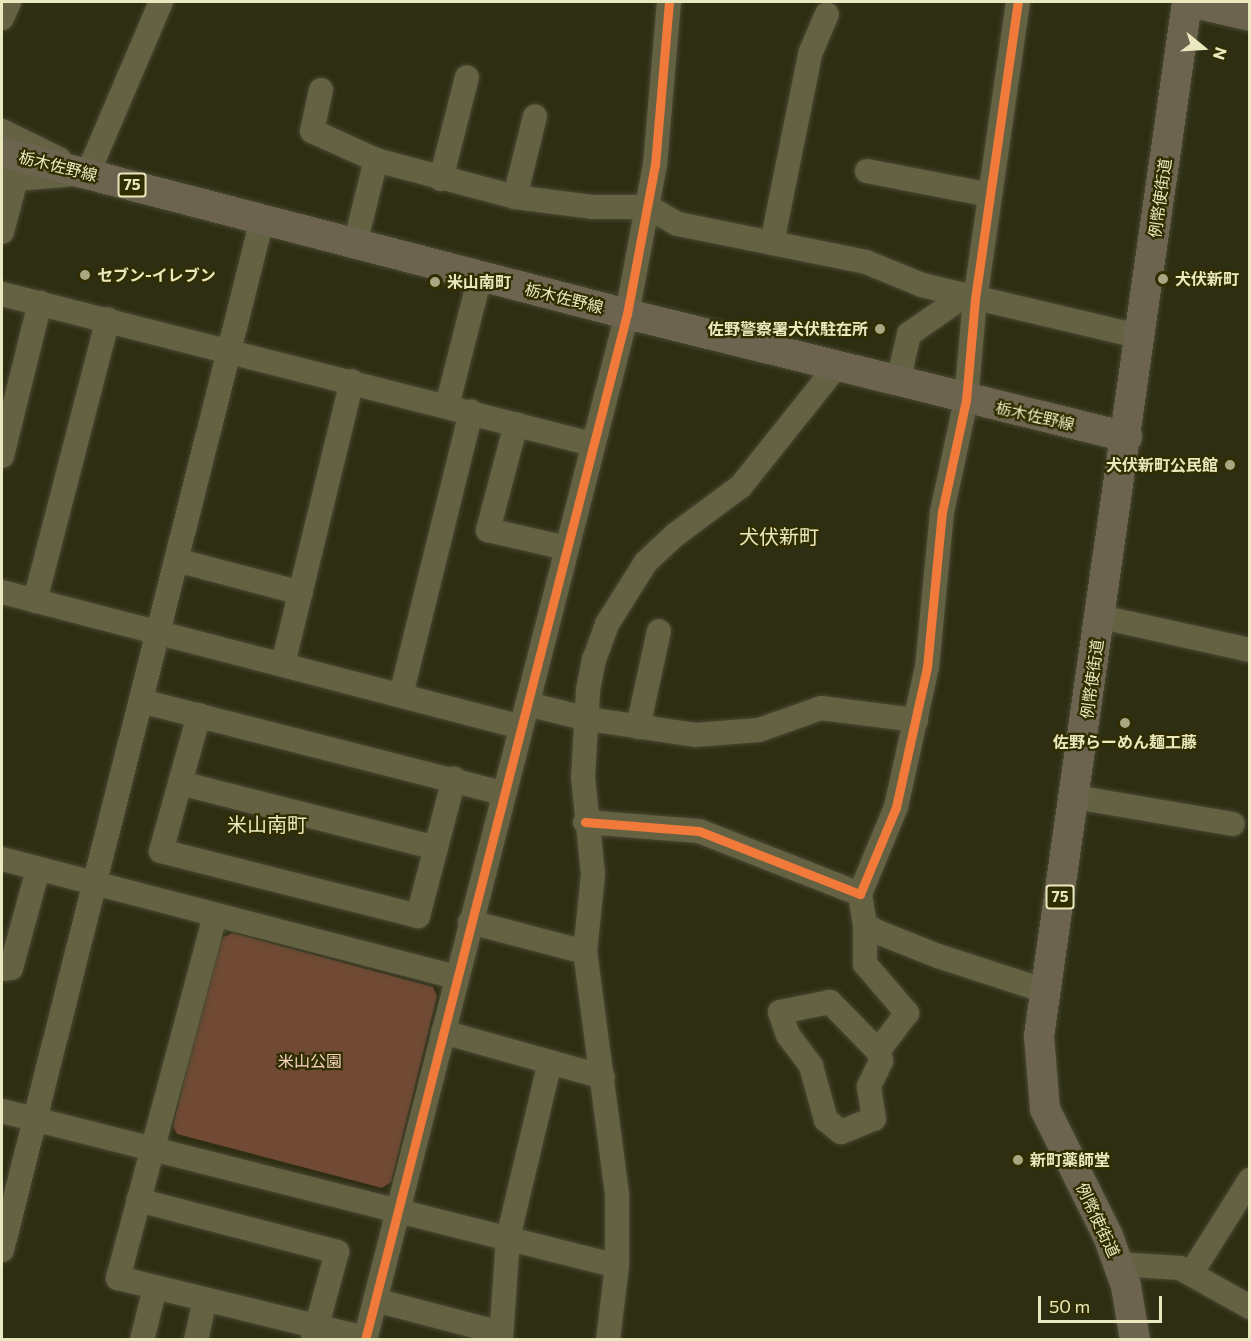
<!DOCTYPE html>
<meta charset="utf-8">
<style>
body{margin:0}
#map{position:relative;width:1251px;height:1341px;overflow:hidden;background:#2e2e13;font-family:Commissioner,"Noto Sans JP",sans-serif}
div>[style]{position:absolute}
.green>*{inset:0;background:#704a34}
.roads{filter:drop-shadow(0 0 2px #494933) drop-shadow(0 0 2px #494933)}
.minor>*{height:24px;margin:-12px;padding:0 12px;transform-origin:12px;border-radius:12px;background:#646243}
.major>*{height:30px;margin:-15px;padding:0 15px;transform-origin:15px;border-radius:15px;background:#6c644f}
.cycleway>*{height:9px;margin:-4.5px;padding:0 4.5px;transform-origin:4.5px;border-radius:4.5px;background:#f17a3a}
.dots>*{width:16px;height:16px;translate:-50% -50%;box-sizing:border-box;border:3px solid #302e00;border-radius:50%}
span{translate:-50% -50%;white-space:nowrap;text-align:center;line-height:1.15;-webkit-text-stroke:4.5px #302e00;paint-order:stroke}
.shield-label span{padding:2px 4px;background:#302e00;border:2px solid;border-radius:4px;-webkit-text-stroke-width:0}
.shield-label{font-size:15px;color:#e9e8be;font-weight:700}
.street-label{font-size:16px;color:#e9e8be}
.poi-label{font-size:16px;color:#e9e8be;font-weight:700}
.left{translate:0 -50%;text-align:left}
.right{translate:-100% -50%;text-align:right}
.park-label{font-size:16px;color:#f7d2c1}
.quarter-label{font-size:20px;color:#e9e8be}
.frame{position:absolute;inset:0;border:3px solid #e9e8be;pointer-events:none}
.north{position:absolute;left:1173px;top:18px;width:60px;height:60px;-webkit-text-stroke:4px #302e00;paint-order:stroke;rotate:108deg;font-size:16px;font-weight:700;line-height:24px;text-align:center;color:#e9e8be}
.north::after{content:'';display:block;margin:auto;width:21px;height:27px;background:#e9e8be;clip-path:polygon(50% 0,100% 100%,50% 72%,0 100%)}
.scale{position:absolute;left:1038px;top:1296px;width:124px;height:27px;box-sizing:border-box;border:3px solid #e9e8be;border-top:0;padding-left:8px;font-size:18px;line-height:21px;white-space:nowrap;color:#e9e8be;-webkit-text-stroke:4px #302e00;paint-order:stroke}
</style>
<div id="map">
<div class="green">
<i style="clip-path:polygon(233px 933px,433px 987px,437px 996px,391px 1182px,382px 1188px,177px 1134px,173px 1126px,219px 939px)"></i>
</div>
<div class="roads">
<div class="minor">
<i style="left:1018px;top:2px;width:300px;rotate:98.2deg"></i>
<i style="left:975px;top:299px;width:101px;rotate:95.1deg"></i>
<i style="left:966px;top:400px;width:115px;rotate:102.1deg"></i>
<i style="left:942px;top:512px;width:156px;rotate:95.5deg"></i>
<i style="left:927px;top:667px;width:143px;rotate:102.5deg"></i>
<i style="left:896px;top:807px;width:94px;rotate:112.5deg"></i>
<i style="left:860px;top:894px;width:30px;rotate:81deg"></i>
<i style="left:865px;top:924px;width:12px;rotate:35deg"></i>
<i style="left:875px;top:931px;width:68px;rotate:21.6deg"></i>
<i style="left:938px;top:956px;width:114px;rotate:18deg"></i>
<i style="left:2px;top:18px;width:17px;rotate:-66deg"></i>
<i style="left:321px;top:90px;width:42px;rotate:102.4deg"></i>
<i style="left:312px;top:131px;width:70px;rotate:24.4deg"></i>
<i style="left:376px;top:160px;width:144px;rotate:14.9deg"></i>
<i style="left:515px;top:197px;width:79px;rotate:7.3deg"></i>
<i style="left:593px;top:207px;width:55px"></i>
<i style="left:648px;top:207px;width:34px;rotate:30deg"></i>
<i style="left:678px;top:224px;width:192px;rotate:11.4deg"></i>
<i style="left:866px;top:262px;width:61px;rotate:22.3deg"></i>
<i style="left:922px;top:285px;width:226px;rotate:13.3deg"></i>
<i style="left:2px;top:131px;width:64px;rotate:26.2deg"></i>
<i style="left:867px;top:171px;width:125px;rotate:11deg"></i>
<i style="left:2px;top:176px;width:14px;rotate:12deg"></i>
<i style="left:16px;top:179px;width:72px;rotate:-4.8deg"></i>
<i style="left:88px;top:173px;width:186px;rotate:-66.9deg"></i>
<i style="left:441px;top:179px;width:105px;rotate:-75.7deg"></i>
<i style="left:515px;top:197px;width:83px;rotate:-76.1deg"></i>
<i style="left:2px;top:232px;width:55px;rotate:-75.2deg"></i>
<i style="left:772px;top:243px;width:193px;rotate:-78.6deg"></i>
<i style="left:810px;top:54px;width:43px;rotate:-67deg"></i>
<i style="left:355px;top:244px;width:87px;rotate:-76deg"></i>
<i style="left:2px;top:294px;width:609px;rotate:14.26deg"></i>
<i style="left:898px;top:382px;width:49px;rotate:-77.1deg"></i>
<i style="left:909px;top:334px;width:67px;rotate:-34.6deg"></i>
<i style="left:447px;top:406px;width:133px;rotate:-75.7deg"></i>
<i style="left:516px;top:424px;width:110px;rotate:104.8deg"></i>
<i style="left:488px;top:530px;width:80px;rotate:13deg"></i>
<i style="left:2px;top:456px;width:158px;rotate:-76.1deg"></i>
<i style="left:176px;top:560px;width:129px;rotate:14.8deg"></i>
<i style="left:2px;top:592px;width:536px;rotate:14.58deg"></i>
<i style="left:35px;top:601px;width:291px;rotate:-75.5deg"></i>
<i style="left:1101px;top:617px;width:153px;rotate:12.5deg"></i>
<i style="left:283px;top:664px;width:291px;rotate:-76.3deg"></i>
<i style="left:401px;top:695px;width:292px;rotate:-76.1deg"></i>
<i style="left:141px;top:701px;width:374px;rotate:14.3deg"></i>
<i style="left:527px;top:704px;width:63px;rotate:13.8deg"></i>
<i style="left:588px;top:719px;width:108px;rotate:8.5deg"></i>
<i style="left:695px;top:735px;width:64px;rotate:-4.5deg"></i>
<i style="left:759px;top:730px;width:66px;rotate:-19.5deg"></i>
<i style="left:821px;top:708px;width:96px;rotate:7.2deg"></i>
<i style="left:199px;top:715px;width:141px;rotate:105.6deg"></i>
<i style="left:161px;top:851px;width:265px;rotate:14.2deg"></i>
<i style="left:418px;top:916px;width:142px;rotate:-75.3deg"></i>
<i style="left:638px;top:727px;width:98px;rotate:-77.7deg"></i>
<i style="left:180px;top:783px;width:264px;rotate:14.2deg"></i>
<i style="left:1075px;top:797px;width:160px;rotate:9.7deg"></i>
<i style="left:585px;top:822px;width:114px;rotate:4.5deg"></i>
<i style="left:699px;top:831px;width:173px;rotate:21.4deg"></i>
<i style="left:2px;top:859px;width:469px;rotate:14.6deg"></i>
<i style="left:215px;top:916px;width:375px;rotate:105deg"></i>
<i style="left:118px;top:1278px;width:254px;rotate:13.7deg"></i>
<i style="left:470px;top:922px;width:119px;rotate:14.6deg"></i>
<i style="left:865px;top:924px;width:40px;rotate:90deg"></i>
<i style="left:865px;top:964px;width:65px;rotate:49.4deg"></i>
<i style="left:907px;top:1013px;width:48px;rotate:127.3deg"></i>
<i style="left:878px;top:1051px;width:69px;rotate:-134.4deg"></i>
<i style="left:830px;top:1002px;width:51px;rotate:168.7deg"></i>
<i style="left:780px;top:1012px;width:24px;rotate:71deg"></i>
<i style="left:788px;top:1035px;width:39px;rotate:53deg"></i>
<i style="left:811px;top:1066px;width:56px;rotate:74.5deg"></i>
<i style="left:826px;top:1120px;width:19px;rotate:39deg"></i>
<i style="left:841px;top:1132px;width:35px;rotate:-22deg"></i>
<i style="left:874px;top:1119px;width:33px;rotate:-99deg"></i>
<i style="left:869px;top:1086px;width:28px;rotate:-64deg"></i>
<i style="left:881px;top:1061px;width:10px;rotate:-107deg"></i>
<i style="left:2px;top:969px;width:9px;rotate:-6deg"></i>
<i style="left:11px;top:968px;width:103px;rotate:-74.7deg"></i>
<i style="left:443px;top:1032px;width:166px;rotate:15.7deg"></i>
<i style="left:2px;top:1111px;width:634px;rotate:14.15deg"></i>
<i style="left:138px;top:1200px;width:206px;rotate:14.6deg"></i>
<i style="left:337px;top:1252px;width:91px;rotate:105.3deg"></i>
<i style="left:2px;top:1250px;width:1062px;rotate:-75.83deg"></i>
<i style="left:1118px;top:1264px;width:62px;rotate:3.7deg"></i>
<i style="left:1180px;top:1268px;width:80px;rotate:29.1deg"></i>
<i style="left:1192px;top:1272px;width:109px;rotate:-57.8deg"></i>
<i style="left:375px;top:1300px;width:130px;rotate:14.7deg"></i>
<i style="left:142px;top:1340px;width:54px;rotate:-76deg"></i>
<i style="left:196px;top:1340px;width:42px;rotate:-77.6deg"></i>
<i style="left:365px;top:1340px;width:1059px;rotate:-75.68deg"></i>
<i style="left:627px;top:314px;width:152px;rotate:-79.4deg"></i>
<i style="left:655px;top:165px;width:164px;rotate:-85.1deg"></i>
<i style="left:501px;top:1340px;width:102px;rotate:-86.1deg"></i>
<i style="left:508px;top:1238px;width:181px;rotate:-76.6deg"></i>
<i style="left:608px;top:1340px;width:75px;rotate:-83.1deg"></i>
<i style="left:617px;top:1266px;width:72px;rotate:-90deg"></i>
<i style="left:617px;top:1194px;width:244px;rotate:-97.5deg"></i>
<i style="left:585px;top:952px;width:78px;rotate:-84.1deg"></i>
<i style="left:593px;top:874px;width:97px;rotate:-95.9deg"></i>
<i style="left:583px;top:778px;width:88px;rotate:-86.7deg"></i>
<i style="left:588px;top:690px;width:31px;rotate:-79deg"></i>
<i style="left:594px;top:660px;width:38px;rotate:-70deg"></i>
<i style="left:607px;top:624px;width:73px;rotate:-57.8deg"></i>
<i style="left:646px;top:562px;width:40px;rotate:-43deg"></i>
<i style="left:675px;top:535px;width:82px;rotate:-36.6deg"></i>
<i style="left:741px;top:486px;width:152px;rotate:-51.4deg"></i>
</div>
<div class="major">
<i style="left:1190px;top:2px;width:62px;rotate:13.1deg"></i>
<i style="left:2px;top:152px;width:646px;rotate:14.53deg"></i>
<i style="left:627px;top:314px;width:515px;rotate:13.82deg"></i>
<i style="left:1135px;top:1340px;width:55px;rotate:-99.5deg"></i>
<i style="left:1126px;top:1286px;width:53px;rotate:-109.8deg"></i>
<i style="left:1108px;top:1236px;width:142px;rotate:-116.4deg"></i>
<i style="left:1045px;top:1109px;width:73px;rotate:-94.7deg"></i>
<i style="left:1039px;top:1036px;width:1045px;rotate:-81.85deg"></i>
</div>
</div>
<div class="cycleway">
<i style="left:585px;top:822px;width:114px;rotate:4.5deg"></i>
<i style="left:699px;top:831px;width:173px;rotate:21.4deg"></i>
<i style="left:860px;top:894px;width:94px;rotate:-67.5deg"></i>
<i style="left:896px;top:807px;width:143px;rotate:-77.5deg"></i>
<i style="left:927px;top:667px;width:156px;rotate:-84.5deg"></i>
<i style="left:942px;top:512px;width:115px;rotate:-77.9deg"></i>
<i style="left:966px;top:400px;width:101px;rotate:-84.9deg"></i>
<i style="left:975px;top:299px;width:300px;rotate:-81.8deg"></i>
<i style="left:365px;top:1340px;width:1059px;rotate:-75.68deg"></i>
<i style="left:627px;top:314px;width:152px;rotate:-79.4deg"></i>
<i style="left:655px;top:165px;width:164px;rotate:-85.1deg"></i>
</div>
<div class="dots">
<i style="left:85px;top:275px;background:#a8a782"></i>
<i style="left:1163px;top:279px;background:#a8a782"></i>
<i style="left:435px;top:282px;background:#a8a782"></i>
<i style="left:880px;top:329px;background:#a8a782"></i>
<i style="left:1230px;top:465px;background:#a8a782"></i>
<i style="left:1125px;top:723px;background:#a8a782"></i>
<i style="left:1018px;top:1160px;background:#a8a782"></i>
</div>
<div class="shield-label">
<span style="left:132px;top:185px">75</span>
<span style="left:1060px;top:897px">75</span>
</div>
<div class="street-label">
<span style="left:58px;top:166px;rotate:14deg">栃木佐野線</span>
<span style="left:1160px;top:198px;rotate:-82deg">例幣使街道</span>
<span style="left:564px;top:298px;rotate:14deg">栃木佐野線</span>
<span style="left:1035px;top:416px;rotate:13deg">栃木佐野線</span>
<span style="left:1092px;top:679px;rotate:-82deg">例幣使街道</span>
<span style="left:1098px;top:1220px;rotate:65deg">例幣使街道</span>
</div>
<div class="poi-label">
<span class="left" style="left:97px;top:275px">セブン-イレブン</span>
<span class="left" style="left:1175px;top:279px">犬伏新町</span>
<span class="left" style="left:447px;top:282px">米山南町</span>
<span class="right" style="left:868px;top:329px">佐野警察署犬伏駐在所</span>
<span class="right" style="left:1218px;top:465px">犬伏新町公民館</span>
<span style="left:1125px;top:742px">佐野らーめん麺工藤</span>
<span class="left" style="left:1030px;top:1160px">新町薬師堂</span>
</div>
<div class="park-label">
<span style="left:310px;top:1061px">米山公園</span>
</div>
<div class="quarter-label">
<span style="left:779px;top:536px">犬伏新町</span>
<span style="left:267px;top:824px">米山南町</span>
</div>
<div class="frame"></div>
<div class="north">N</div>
<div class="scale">50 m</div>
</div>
